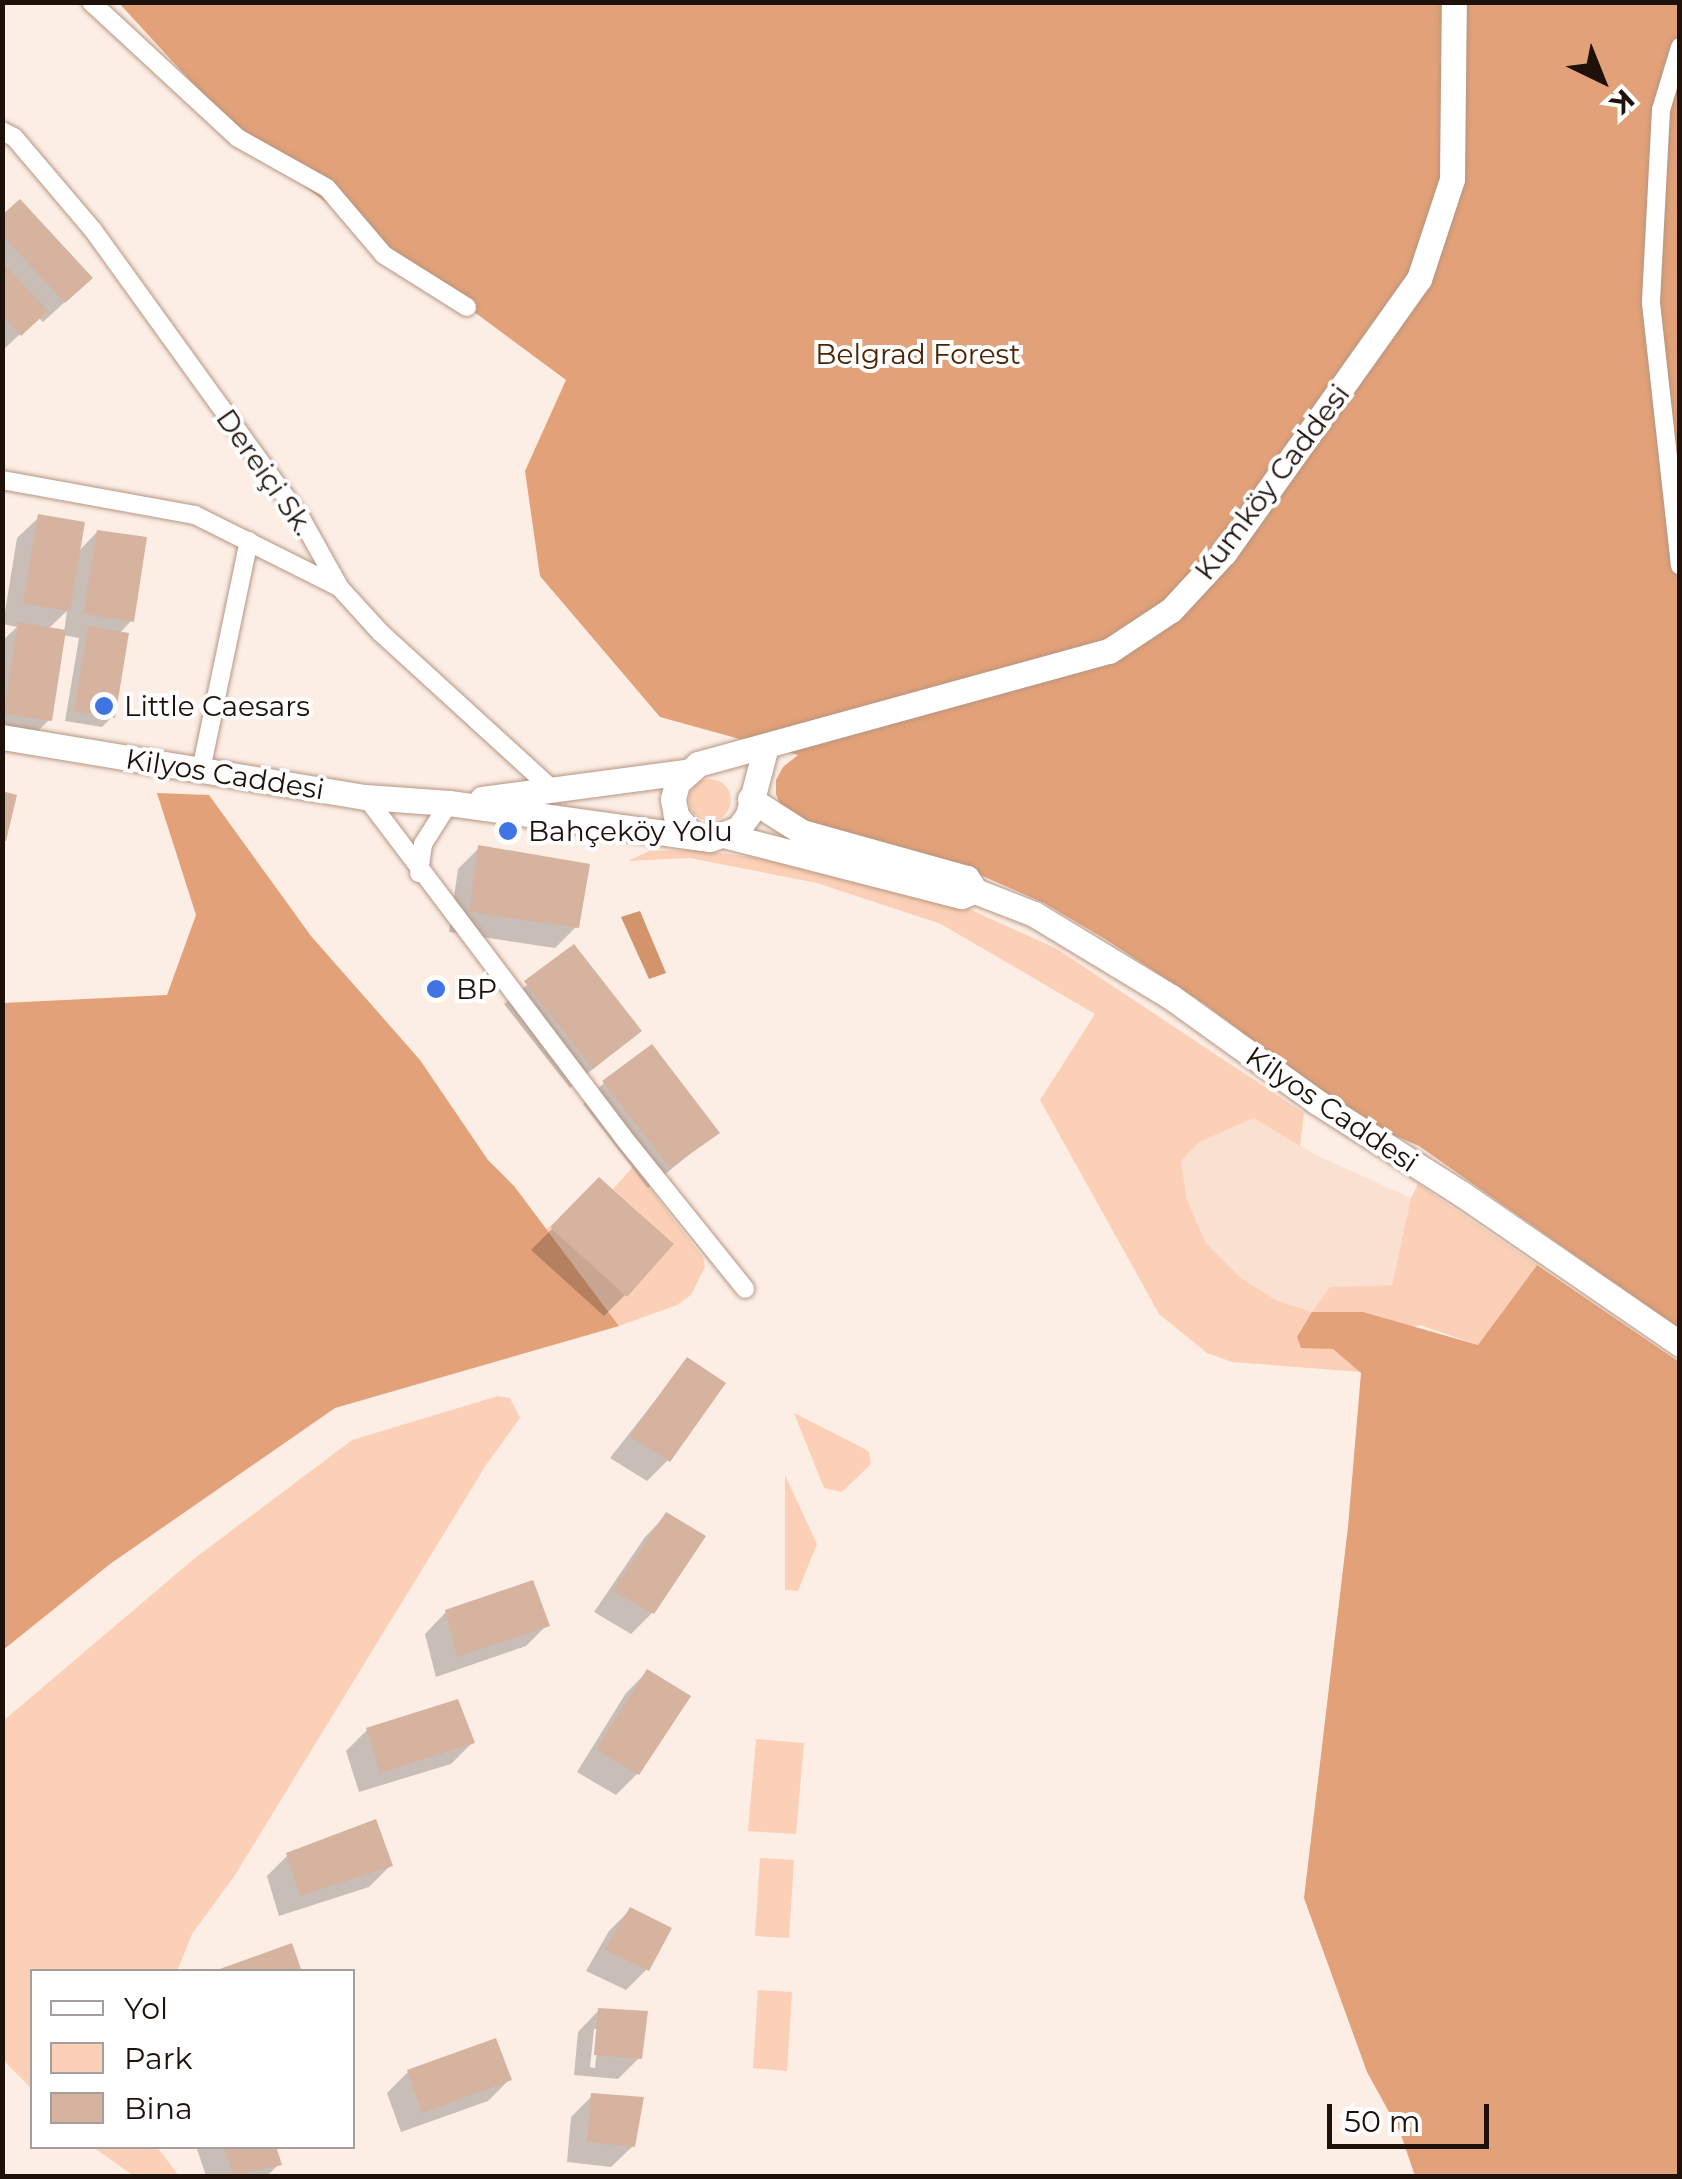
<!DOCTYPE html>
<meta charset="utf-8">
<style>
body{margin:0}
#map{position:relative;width:1682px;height:2179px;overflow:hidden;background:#fceee5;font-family:Montserrat,sans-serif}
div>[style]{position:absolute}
.built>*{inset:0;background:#fae0d1}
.green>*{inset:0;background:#fbd0b6}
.round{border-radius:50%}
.forest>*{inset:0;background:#e2a178}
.water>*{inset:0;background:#d3936b}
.shadow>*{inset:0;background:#0003}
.building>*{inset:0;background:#d5b39e}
.roads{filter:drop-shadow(0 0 2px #b69581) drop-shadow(0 0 2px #b69581)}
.street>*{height:18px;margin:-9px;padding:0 9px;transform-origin:9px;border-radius:9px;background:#fff}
.secondary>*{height:25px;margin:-12.5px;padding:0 12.5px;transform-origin:12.5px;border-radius:12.5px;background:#fff}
.dots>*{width:28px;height:28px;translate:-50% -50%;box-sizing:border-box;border:5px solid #fefefe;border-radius:50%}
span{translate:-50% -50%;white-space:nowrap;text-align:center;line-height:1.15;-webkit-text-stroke:8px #fefefe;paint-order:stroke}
.park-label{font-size:28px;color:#4c2303}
.street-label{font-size:28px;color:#1d1109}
.poi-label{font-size:28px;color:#1d1109}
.left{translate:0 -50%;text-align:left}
.frame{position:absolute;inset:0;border:5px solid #1d1109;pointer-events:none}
.legend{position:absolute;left:30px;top:1969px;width:325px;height:180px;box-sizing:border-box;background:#fefefe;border:2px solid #a49f9c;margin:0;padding:12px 18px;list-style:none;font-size:30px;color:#1d1109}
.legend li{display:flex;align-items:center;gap:20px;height:50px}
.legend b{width:50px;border:2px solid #a49f9c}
.north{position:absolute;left:1552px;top:30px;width:100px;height:100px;-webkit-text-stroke:8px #fefefe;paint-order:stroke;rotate:137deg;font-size:28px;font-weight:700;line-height:40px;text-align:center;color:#1d1109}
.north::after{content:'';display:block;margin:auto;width:35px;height:45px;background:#1d1109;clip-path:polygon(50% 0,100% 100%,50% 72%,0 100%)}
.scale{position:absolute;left:1327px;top:2104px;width:162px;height:45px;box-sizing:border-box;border:5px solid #1d1109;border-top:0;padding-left:12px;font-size:30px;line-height:35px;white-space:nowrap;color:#1d1109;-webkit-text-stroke:8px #fefefe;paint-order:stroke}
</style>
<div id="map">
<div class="built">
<i style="clip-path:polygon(1254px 1118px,1316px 1155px,1411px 1198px,1392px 1285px,1330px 1287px,1312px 1312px,1276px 1300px,1241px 1278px,1206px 1243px,1187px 1200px,1181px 1161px,1198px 1142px)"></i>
</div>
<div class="green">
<i class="round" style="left:689px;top:779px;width:42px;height:42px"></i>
<i style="clip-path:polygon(698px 850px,774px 860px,965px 907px,1057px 949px,1304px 1113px,1300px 1146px,1254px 1118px,1199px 1142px,1181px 1161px,1187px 1200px,1206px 1243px,1241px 1278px,1276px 1300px,1312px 1312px,1330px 1287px,1392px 1285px,1411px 1198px,1418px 1184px,1537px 1265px,1478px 1345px,1420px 1325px,1333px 1349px,1361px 1372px,1232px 1362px,1207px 1353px,1159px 1314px,1040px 1100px,1095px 1014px,941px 924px,817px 883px,690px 858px,628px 861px,649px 851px)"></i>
<i style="clip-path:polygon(633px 1167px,703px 1257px,705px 1267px,691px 1295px,677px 1305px,619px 1326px,546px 1229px,550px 1227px,627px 1296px,674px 1244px,613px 1189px)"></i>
<i style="clip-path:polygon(498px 1396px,510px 1398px,520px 1418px,486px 1465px,235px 1875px,192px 1934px,177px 1971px,32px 1972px,32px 2089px,3px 2060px,3px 1721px,195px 1558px,352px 1440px)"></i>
<i style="clip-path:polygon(794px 1413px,861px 1447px,869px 1452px,871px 1464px,842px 1492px,824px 1488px)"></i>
<i style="clip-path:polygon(785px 1475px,817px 1544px,798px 1591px,785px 1590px)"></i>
<i style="clip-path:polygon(756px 1739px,804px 1743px,796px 1834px,748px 1831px)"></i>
<i style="clip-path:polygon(760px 1858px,794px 1860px,789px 1938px,755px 1936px)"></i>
<i style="clip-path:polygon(758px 1990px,792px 1992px,787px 2071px,753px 2068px)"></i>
<i style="clip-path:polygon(93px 2147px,157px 2147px,179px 2176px,134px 2176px)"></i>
</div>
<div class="forest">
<i style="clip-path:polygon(119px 3px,1679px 3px,1679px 1328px,1419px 1146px,1359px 1120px,1203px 1003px,1105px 939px,1044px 903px,978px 874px,812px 827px,781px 806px,776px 794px,776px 780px,783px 767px,798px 755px,660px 717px,540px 576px,525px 471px,566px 380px,250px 146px)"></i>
<i style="clip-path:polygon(157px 793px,209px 795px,311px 936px,420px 1060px,488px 1160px,514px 1186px,619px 1326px,335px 1408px,110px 1564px,3px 1650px,3px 1003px,167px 995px,196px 915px)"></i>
<i style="clip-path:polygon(1537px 1265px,1679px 1362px,1679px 2176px,1415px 2176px,1400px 2132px,1367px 2072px,1304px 1898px,1348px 1527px,1361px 1373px,1333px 1349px,1301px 1348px,1297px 1337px,1312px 1312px,1363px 1312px,1478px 1345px)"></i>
</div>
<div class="water">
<i style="clip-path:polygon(640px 911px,666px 973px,649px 979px,621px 917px)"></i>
</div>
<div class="shadow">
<i style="clip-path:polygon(2px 218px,68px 299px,43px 322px,38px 317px,2px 351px)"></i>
<i style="clip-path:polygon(evenodd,39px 517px,77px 553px,97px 532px,131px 621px,119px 634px,113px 716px,102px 727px,65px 721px,79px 638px,63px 635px,49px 720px,28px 741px,2px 737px,2px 641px,17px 627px,3px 624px,17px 538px,39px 517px,67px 611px,64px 632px,48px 629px,67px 611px)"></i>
<i style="clip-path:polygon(479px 848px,576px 927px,555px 948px,449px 932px,458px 869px)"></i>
<i style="clip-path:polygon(573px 947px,639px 1031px,570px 1088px,504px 1004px)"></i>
<i style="clip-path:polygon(604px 1083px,717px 1132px,648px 1188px,583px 1104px)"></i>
<i style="clip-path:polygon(600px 1181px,625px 1295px,604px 1316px,531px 1250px)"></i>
<i style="clip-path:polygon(687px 1360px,668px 1460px,647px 1481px,610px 1458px)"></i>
<i style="clip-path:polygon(666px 1515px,652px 1613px,631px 1634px,594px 1612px,645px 1537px)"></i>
<i style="clip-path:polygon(446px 1612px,547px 1625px,526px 1646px,436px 1677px,425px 1634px)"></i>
<i style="clip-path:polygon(647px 1672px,637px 1774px,616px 1795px,577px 1772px,626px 1693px)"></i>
<i style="clip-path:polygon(367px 1730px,472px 1743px,451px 1764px,359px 1792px,346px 1751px)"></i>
<i style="clip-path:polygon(288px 1855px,390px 1866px,369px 1887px,279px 1916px,267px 1876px)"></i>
<i style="clip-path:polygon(630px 1910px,647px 1969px,626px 1990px,586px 1971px,609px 1931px)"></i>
<i style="clip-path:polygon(evenodd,599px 2010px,639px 2058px,618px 2079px,574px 2075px,578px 2032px,599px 2010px,594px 2029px,599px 2029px,595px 2068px,590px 2067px,594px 2029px)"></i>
<i style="clip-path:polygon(408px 2072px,509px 2080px,488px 2101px,401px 2132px,387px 2093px)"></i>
<i style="clip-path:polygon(592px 2096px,633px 2146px,611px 2167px,567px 2162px,571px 2117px)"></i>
<i style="clip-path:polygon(196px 2146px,274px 2146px,279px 2164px,267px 2176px,206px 2176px)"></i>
</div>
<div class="building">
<i style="clip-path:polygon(20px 199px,93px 278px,65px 303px,2px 235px,2px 215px)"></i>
<i style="clip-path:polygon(2px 262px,48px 311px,21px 336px,2px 316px)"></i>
<i style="clip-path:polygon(38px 514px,85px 522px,70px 611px,23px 604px)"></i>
<i style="clip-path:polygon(97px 530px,147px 537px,134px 622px,83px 614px)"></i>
<i style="clip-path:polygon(18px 622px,66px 630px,52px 721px,3px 714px)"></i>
<i style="clip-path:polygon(88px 626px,129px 633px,115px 718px,74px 711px)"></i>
<i style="clip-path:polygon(2px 791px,17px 795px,6px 841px,2px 840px)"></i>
<i style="clip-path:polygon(478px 845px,590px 864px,579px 928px,469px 912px)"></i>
<i style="clip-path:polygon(574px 944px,642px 1031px,593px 1069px,524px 981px)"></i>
<i style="clip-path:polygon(652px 1044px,720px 1133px,670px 1168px,602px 1081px)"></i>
<i style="clip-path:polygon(599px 1177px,674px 1244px,627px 1297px,550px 1227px)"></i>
<i style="clip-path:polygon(687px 1357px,726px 1383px,670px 1462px,629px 1436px)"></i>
<i style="clip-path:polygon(666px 1512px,706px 1536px,654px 1614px,613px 1591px)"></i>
<i style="clip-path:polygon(533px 1580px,550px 1626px,457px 1657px,445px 1610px)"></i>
<i style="clip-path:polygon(647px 1669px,691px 1696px,639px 1775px,596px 1750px)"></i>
<i style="clip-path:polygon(458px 1699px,475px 1743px,380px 1773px,366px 1728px)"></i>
<i style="clip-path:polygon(376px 1819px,393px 1866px,300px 1896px,286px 1853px)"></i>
<i style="clip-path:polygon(630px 1907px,672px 1928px,649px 1971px,605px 1950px)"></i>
<i style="clip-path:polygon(292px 1943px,302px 1972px,214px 1972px,214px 1971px)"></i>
<i style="clip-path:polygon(598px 2008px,648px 2011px,642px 2059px,594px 2055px)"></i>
<i style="clip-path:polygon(496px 2038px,512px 2080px,422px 2113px,407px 2070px)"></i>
<i style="clip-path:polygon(591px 2093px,644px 2097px,635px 2147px,587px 2142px)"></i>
<i style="clip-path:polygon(224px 2146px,276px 2146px,282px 2165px,233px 2176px)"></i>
</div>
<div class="roads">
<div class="street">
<i style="left:91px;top:2px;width:200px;rotate:42.8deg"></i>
<i style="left:238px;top:138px;width:102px;rotate:29.3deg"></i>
<i style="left:327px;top:188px;width:88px;rotate:49.6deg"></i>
<i style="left:384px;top:255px;width:98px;rotate:32.1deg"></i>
<i style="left:1680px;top:47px;width:66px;rotate:106.8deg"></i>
<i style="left:1661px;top:110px;width:193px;rotate:93deg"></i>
<i style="left:1651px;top:303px;width:264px;rotate:83.7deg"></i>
<i style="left:2px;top:131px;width:13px;rotate:27deg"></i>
<i style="left:14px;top:137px;width:122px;rotate:49.7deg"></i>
<i style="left:93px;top:230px;width:357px;rotate:54.2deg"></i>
<i style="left:302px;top:520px;width:78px;rotate:60.8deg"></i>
<i style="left:340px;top:588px;width:61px;rotate:47.7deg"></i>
<i style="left:381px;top:633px;width:233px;rotate:42.4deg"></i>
<i style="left:2px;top:480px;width:196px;rotate:10.3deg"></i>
<i style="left:195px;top:515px;width:161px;rotate:26.6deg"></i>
<i style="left:201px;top:770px;width:234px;rotate:-78.2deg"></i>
<i style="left:366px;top:797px;width:426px;rotate:52.9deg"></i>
<i style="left:623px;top:1137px;width:195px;rotate:51.2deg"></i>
<i style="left:419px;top:873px;width:29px;rotate:-82deg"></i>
<i style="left:423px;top:844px;width:49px;rotate:-57.6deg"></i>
</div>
<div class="secondary">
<i style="left:2px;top:737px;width:369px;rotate:9.4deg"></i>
<i style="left:366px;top:797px;width:83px;rotate:4.1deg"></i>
<i style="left:449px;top:803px;width:263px;rotate:7.9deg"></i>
<i style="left:710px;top:839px;width:30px;rotate:-20deg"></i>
<i style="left:738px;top:829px;width:17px;rotate:-54deg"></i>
<i style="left:748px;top:815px;width:71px;rotate:-75.4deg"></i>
<i style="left:482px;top:799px;width:205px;rotate:-7.6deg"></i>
<i style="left:750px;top:799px;width:62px;rotate:32.4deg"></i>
<i style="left:802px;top:832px;width:171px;rotate:15.6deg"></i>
<i style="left:967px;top:878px;width:15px;rotate:58deg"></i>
<i style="left:692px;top:835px;width:26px;rotate:-129deg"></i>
<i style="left:676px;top:815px;width:16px;rotate:-101deg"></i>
<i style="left:673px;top:799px;width:16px;rotate:-76deg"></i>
<i style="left:677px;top:783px;width:28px;rotate:-42deg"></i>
<i style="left:698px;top:764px;width:426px;rotate:-15.4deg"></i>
<i style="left:1109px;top:651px;width:74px;rotate:-33.5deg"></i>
<i style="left:1171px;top:610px;width:78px;rotate:-47.1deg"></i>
<i style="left:1224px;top:553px;width:336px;rotate:-54.6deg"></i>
<i style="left:1419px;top:279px;width:105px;rotate:-71.7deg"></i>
<i style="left:1452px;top:179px;width:177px;rotate:-89.4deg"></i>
<i style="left:727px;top:836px;width:242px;rotate:14.4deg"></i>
<i style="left:961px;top:896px;width:15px;rotate:-20deg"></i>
<i style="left:975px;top:891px;width:63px;rotate:21.3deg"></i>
<i style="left:1034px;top:914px;width:160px;rotate:31.2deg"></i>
<i style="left:1171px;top:997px;width:180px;rotate:35.7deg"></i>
<i style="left:1317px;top:1102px;width:172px;rotate:32.4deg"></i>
<i style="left:1462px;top:1194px;width:265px;rotate:34.5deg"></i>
</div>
</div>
<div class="dots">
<i style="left:104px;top:706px;background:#4074e4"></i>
<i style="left:508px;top:831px;background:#4074e4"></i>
<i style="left:436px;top:989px;background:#4074e4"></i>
</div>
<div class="park-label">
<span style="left:918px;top:354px">Belgrad Forest</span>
</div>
<div class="street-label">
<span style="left:265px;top:472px;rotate:55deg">Dereiçi Sk.</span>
<span style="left:1272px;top:482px;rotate:-53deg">Kumköy Caddesi</span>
<span style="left:225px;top:774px;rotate:9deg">Kilyos Caddesi</span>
<span style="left:1332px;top:1109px;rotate:34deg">Kilyos Caddesi</span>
</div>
<div class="poi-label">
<span class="left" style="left:124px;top:706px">Little Caesars</span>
<span class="left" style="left:528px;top:831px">Bahçeköy Yolu</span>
<span class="left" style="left:456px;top:989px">BP</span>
</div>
<div class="frame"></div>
<ul class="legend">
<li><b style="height:12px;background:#fff"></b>Yol</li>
<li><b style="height:28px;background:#fbd0b6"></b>Park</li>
<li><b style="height:28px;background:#d5b39e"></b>Bina</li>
</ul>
<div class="north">K</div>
<div class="scale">50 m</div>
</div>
